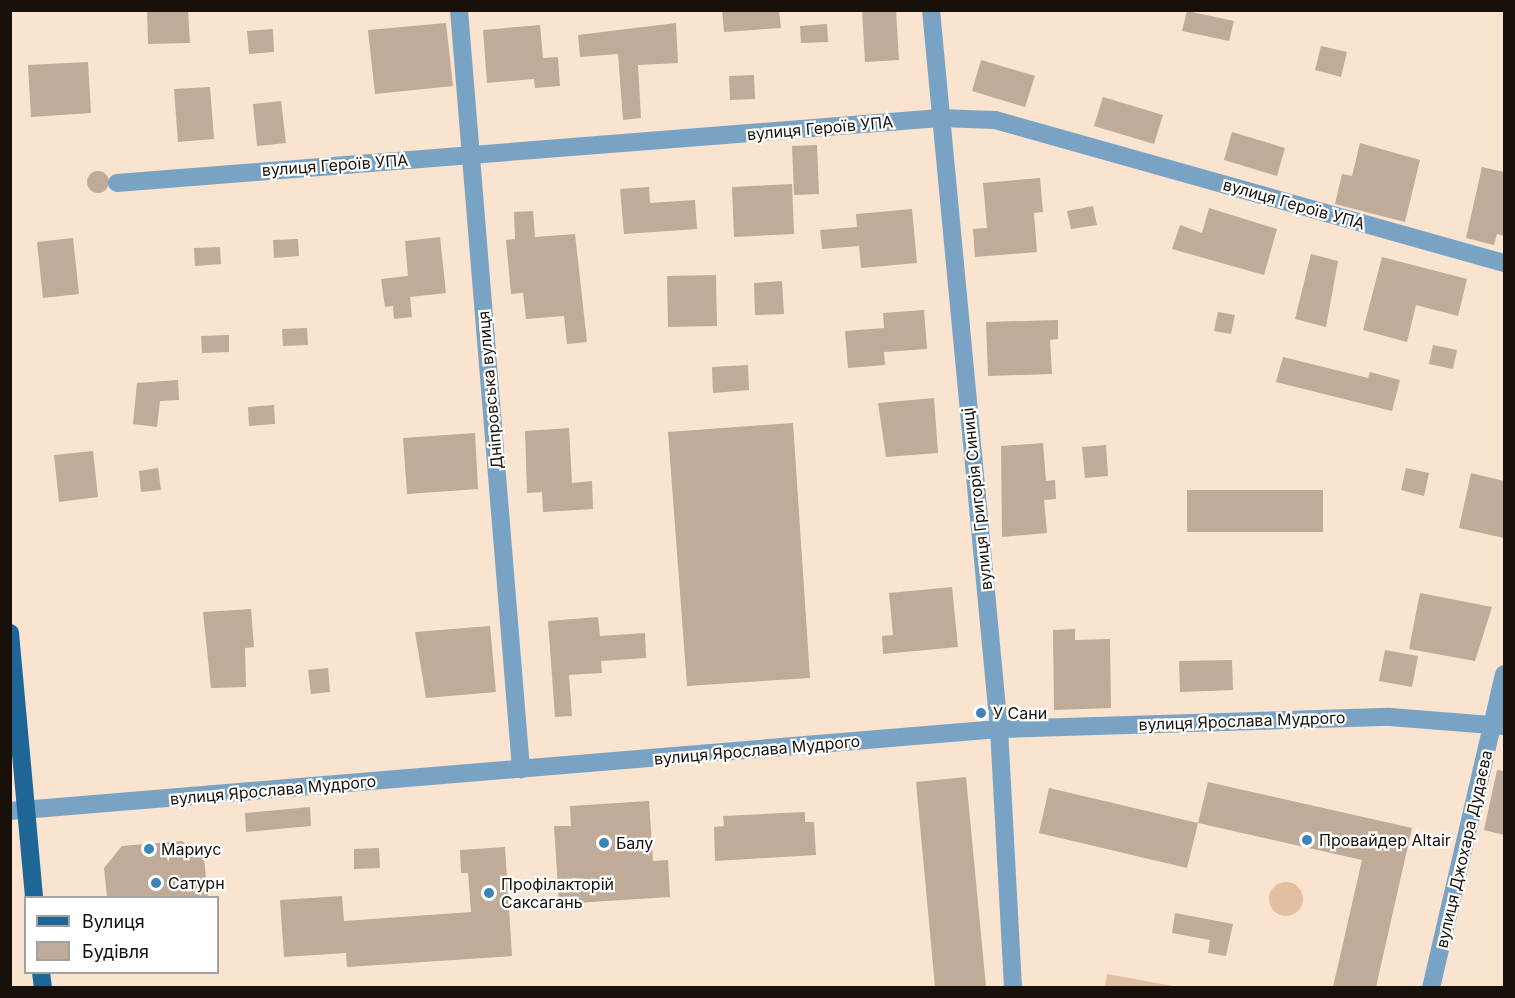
<!DOCTYPE html>
<meta charset="utf-8">
<style>
body{margin:0}
#map{position:relative;width:1515px;height:998px;overflow:hidden;background:#fae3cf;font-family:Inter,sans-serif}
div>[style]{position:absolute}
.green>*{inset:0;background:#e1bfa0}
.round{border-radius:50%}
.building>*{inset:0;background:#c0ab98}
.minor>*{height:18px;margin:-9px;padding:0 9px;transform-origin:9px;border-radius:9px;background:#78a3c5}
.major>*{height:18px;margin:-9px;padding:0 9px;transform-origin:9px;border-radius:9px;background:#1d6695}
.dots>*{width:16px;height:16px;translate:-50% -50%;box-sizing:border-box;border:3px solid #fff;border-radius:50%}
span{translate:-50% -50%;white-space:nowrap;text-align:center;line-height:1.15;-webkit-text-stroke:4.5px #fff;paint-order:stroke}
.street-label{font-size:16px;color:#18110a}
.poi-label{font-size:16px;color:#18110a}
.left{translate:0 -50%;text-align:left}
.frame{position:absolute;inset:0;border:12px solid #18110a;pointer-events:none}
.legend{position:absolute;left:24px;top:896px;width:195px;height:78px;box-sizing:border-box;background:#fff;border:2px solid #a3a09d;margin:0;padding:8px 10px;list-style:none;font-size:18px;color:#18110a}
.legend li{display:flex;align-items:center;gap:12px;height:30px}
.legend b{width:30px;border:2px solid #a3a09d}
</style>
<div id="map">
<div class="green">
<i class="round" style="left:1269px;top:882px;width:34px;height:34px"></i>
<i style="clip-path:polygon(1107px 974px,1178px 987px,1105px 987px)"></i>
</div>
<div class="building">
<i style="clip-path:polygon(147px 10px,188px 10px,190px 43px,148px 44px)"></i>
<i style="clip-path:polygon(722px 10px,779px 10px,781px 28px,724px 32px)"></i>
<i style="clip-path:polygon(862px 10px,896px 10px,899px 60px,865px 62px)"></i>
<i style="clip-path:polygon(1187px 11px,1234px 21px,1229px 41px,1182px 31px)"></i>
<i style="clip-path:polygon(446px 23px,453px 86px,375px 94px,368px 30px)"></i>
<i style="clip-path:polygon(676px 23px,678px 63px,638px 65px,641px 118px,623px 120px,618px 54px,580px 57px,578px 35px)"></i>
<i style="clip-path:polygon(827px 24px,828px 42px,801px 43px,800px 26px)"></i>
<i style="clip-path:polygon(540px 25px,543px 58px,558px 57px,560px 86px,535px 88px,534px 79px,487px 83px,483px 30px)"></i>
<i style="clip-path:polygon(273px 29px,274px 52px,249px 54px,247px 31px)"></i>
<i style="clip-path:polygon(1321px 46px,1347px 52px,1341px 77px,1315px 70px)"></i>
<i style="clip-path:polygon(981px 60px,1035px 76px,1025px 107px,972px 91px)"></i>
<i style="clip-path:polygon(88px 62px,91px 113px,31px 117px,28px 65px)"></i>
<i style="clip-path:polygon(754px 75px,755px 99px,730px 100px,729px 76px)"></i>
<i style="clip-path:polygon(210px 87px,214px 139px,178px 142px,174px 89px)"></i>
<i style="clip-path:polygon(1103px 97px,1163px 115px,1154px 144px,1094px 126px)"></i>
<i style="clip-path:polygon(281px 101px,286px 143px,257px 146px,253px 104px)"></i>
<i style="clip-path:polygon(1232px 132px,1285px 148px,1277px 176px,1224px 160px)"></i>
<i style="clip-path:polygon(1360px 143px,1420px 160px,1405px 222px,1335px 204px,1342px 174px,1352px 176px)"></i>
<i style="clip-path:polygon(817px 145px,819px 194px,794px 195px,792px 146px)"></i>
<i style="clip-path:polygon(1482px 167px,1504px 172px,1504px 236px,1497px 234px,1494px 245px,1466px 238px)"></i>
<i class="round" style="left:87px;top:171px;width:22px;height:22px"></i>
<i style="clip-path:polygon(1040px 178px,1043px 212px,1034px 213px,1037px 252px,975px 257px,973px 229px,987px 228px,983px 183px)"></i>
<i style="clip-path:polygon(792px 184px,794px 234px,734px 237px,732px 187px)"></i>
<i style="clip-path:polygon(649px 187px,650px 203px,695px 200px,697px 229px,624px 234px,620px 189px)"></i>
<i style="clip-path:polygon(1093px 206px,1097px 225px,1071px 229px,1067px 211px)"></i>
<i style="clip-path:polygon(1209px 208px,1277px 229px,1264px 275px,1172px 249px,1180px 225px,1202px 233px)"></i>
<i style="clip-path:polygon(912px 209px,917px 263px,861px 268px,859px 246px,822px 249px,820px 230px,857px 227px,856px 214px)"></i>
<i style="clip-path:polygon(533px 211px,535px 237px,575px 234px,587px 342px,567px 344px,564px 316px,526px 319px,523px 293px,511px 294px,506px 240px,515px 239px,514px 212px)"></i>
<i style="clip-path:polygon(440px 237px,446px 293px,410px 297px,412px 317px,394px 319px,393px 306px,385px 307px,381px 279px,408px 276px,405px 241px)"></i>
<i style="clip-path:polygon(73px 238px,79px 294px,43px 298px,37px 242px)"></i>
<i style="clip-path:polygon(298px 239px,299px 256px,274px 258px,273px 240px)"></i>
<i style="clip-path:polygon(220px 247px,221px 264px,195px 266px,194px 248px)"></i>
<i style="clip-path:polygon(1311px 254px,1338px 261px,1326px 327px,1295px 319px)"></i>
<i style="clip-path:polygon(1382px 257px,1467px 279px,1458px 316px,1416px 305px,1407px 342px,1363px 330px)"></i>
<i style="clip-path:polygon(716px 275px,717px 326px,668px 327px,667px 276px)"></i>
<i style="clip-path:polygon(782px 281px,784px 314px,755px 315px,754px 283px)"></i>
<i style="clip-path:polygon(924px 310px,927px 349px,884px 352px,885px 365px,848px 368px,845px 331px,884px 328px,883px 313px)"></i>
<i style="clip-path:polygon(1218px 312px,1235px 315px,1231px 334px,1214px 331px)"></i>
<i style="clip-path:polygon(1058px 320px,1058px 339px,1050px 340px,1052px 374px,988px 376px,986px 322px)"></i>
<i style="clip-path:polygon(307px 328px,308px 345px,283px 346px,282px 329px)"></i>
<i style="clip-path:polygon(229px 335px,229px 352px,202px 353px,201px 336px)"></i>
<i style="clip-path:polygon(1433px 345px,1457px 350px,1453px 369px,1429px 364px)"></i>
<i style="clip-path:polygon(1283px 357px,1368px 378px,1370px 372px,1400px 380px,1392px 411px,1276px 382px)"></i>
<i style="clip-path:polygon(748px 365px,749px 390px,713px 393px,712px 367px)"></i>
<i style="clip-path:polygon(178px 380px,179px 400px,160px 401px,157px 427px,133px 424px,137px 383px)"></i>
<i style="clip-path:polygon(934px 398px,938px 453px,886px 457px,878px 403px)"></i>
<i style="clip-path:polygon(274px 405px,275px 424px,249px 426px,248px 407px)"></i>
<i style="clip-path:polygon(793px 423px,810px 678px,687px 686px,668px 432px)"></i>
<i style="clip-path:polygon(569px 428px,572px 483px,592px 481px,593px 509px,543px 512px,542px 492px,527px 493px,525px 431px)"></i>
<i style="clip-path:polygon(475px 433px,478px 489px,407px 494px,403px 438px)"></i>
<i style="clip-path:polygon(1043px 443px,1046px 481px,1055px 480px,1056px 499px,1044px 500px,1047px 533px,1002px 537px,1001px 446px)"></i>
<i style="clip-path:polygon(1106px 445px,1108px 476px,1085px 478px,1082px 447px)"></i>
<i style="clip-path:polygon(93px 451px,98px 497px,59px 502px,54px 455px)"></i>
<i style="clip-path:polygon(158px 468px,161px 490px,141px 492px,139px 471px)"></i>
<i style="clip-path:polygon(1406px 468px,1429px 473px,1424px 496px,1401px 490px)"></i>
<i style="clip-path:polygon(1471px 473px,1504px 481px,1504px 538px,1459px 528px)"></i>
<i style="clip-path:polygon(1187px 490px,1323px 490px,1323px 532px,1187px 532px)"></i>
<i style="clip-path:polygon(952px 587px,958px 647px,883px 654px,882px 636px,893px 635px,889px 593px)"></i>
<i style="clip-path:polygon(1420px 593px,1492px 607px,1475px 661px,1409px 649px)"></i>
<i style="clip-path:polygon(251px 609px,254px 647px,245px 648px,246px 687px,211px 688px,203px 612px)"></i>
<i style="clip-path:polygon(598px 617px,600px 636px,645px 633px,646px 658px,601px 661px,602px 673px,569px 675px,572px 716px,555px 717px,548px 621px)"></i>
<i style="clip-path:polygon(490px 626px,496px 692px,426px 698px,415px 632px)"></i>
<i style="clip-path:polygon(1075px 629px,1075px 640px,1110px 639px,1111px 708px,1054px 710px,1053px 630px)"></i>
<i style="clip-path:polygon(1385px 650px,1418px 656px,1412px 687px,1379px 681px)"></i>
<i style="clip-path:polygon(1232px 660px,1233px 690px,1180px 692px,1179px 661px)"></i>
<i style="clip-path:polygon(328px 668px,330px 692px,311px 694px,308px 670px)"></i>
<i style="clip-path:polygon(1497px 770px,1504px 771px,1504px 835px,1484px 830px)"></i>
<i style="clip-path:polygon(966px 777px,986px 987px,935px 987px,916px 782px)"></i>
<i style="clip-path:polygon(1208px 782px,1412px 828px,1376px 987px,1333px 987px,1362px 860px,1198px 823px)"></i>
<i style="clip-path:polygon(1049px 788px,1198px 823px,1187px 868px,1039px 833px)"></i>
<i style="clip-path:polygon(649px 801px,653px 861px,668px 860px,670px 897px,559px 904px,554px 826px,571px 826px,570px 806px)"></i>
<i style="clip-path:polygon(310px 807px,311px 826px,246px 832px,245px 813px)"></i>
<i style="clip-path:polygon(805px 812px,805px 822px,814px 822px,816px 855px,715px 861px,714px 827px,724px 826px,723px 816px)"></i>
<i style="clip-path:polygon(182px 841px,204px 858px,208px 897px,107px 897px,104px 868px,122px 846px)"></i>
<i style="clip-path:polygon(505px 847px,512px 956px,347px 967px,346px 953px,284px 957px,280px 900px,342px 896px,344px 921px,471px 912px,468px 873px,461px 873px,460px 850px)"></i>
<i style="clip-path:polygon(379px 848px,380px 868px,354px 869px,354px 849px)"></i>
<i style="clip-path:polygon(1175px 913px,1233px 924px,1226px 956px,1208px 953px,1210px 940px,1172px 933px)"></i>
</div>
<div class="minor">
<i style="left:459px;top:10px;width:762px;rotate:85.33deg"></i>
<i style="left:931px;top:10px;width:722px;rotate:84.6deg"></i>
<i style="left:999px;top:729px;width:259px;rotate:86.9deg"></i>
<i style="left:117px;top:183px;width:826px;rotate:-4.52deg"></i>
<i style="left:940px;top:118px;width:55px;rotate:2.1deg"></i>
<i style="left:995px;top:120px;width:529px;rotate:15.69deg"></i>
<i style="left:10px;top:811px;width:992px;rotate:-4.74deg"></i>
<i style="left:999px;top:729px;width:391px;rotate:-1.8deg"></i>
<i style="left:1390px;top:717px;width:114px;rotate:4.5deg"></i>
<i style="left:1431px;top:988px;width:322px;rotate:-76.9deg"></i>
</div>
<div class="major">
<i style="left:10px;top:633px;width:266px;rotate:84.8deg"></i>
<i style="left:41px;top:972px;width:16px;rotate:83deg"></i>
</div>
<div class="dots">
<i style="left:981px;top:713px;background:#3a84b8"></i>
<i style="left:1307px;top:840px;background:#3a84b8"></i>
<i style="left:604px;top:843px;background:#3a84b8"></i>
<i style="left:149px;top:849px;background:#3a84b8"></i>
<i style="left:156px;top:883px;background:#3a84b8"></i>
<i style="left:489px;top:893px;background:#3a84b8"></i>
</div>
<div class="street-label">
<span style="left:820px;top:128px;rotate:-5deg">вулиця Героїв УПА</span>
<span style="left:335px;top:165px;rotate:-4deg">вулиця Героїв УПА</span>
<span style="left:1294px;top:204px;rotate:16deg">вулиця Героїв УПА</span>
<span style="left:490px;top:390px;rotate:-95deg">Дніпровська вулиця</span>
<span style="left:977px;top:499px;rotate:-96deg">вулиця Григорія Синиці</span>
<span style="left:1242px;top:721px;rotate:-2deg">вулиця Ярослава Мудрого</span>
<span style="left:757px;top:750px;rotate:-5deg">вулиця Ярослава Мудрого</span>
<span style="left:273px;top:790px;rotate:-5deg">вулиця Ярослава Мудрого</span>
<span style="left:1464px;top:849px;rotate:-77deg">вулиця Джохара Дудаєва</span>
</div>
<div class="poi-label">
<span class="left" style="left:993px;top:713px">У Сани</span>
<span class="left" style="left:1319px;top:840px">Провайдер Altair</span>
<span class="left" style="left:616px;top:843px">Балу</span>
<span class="left" style="left:161px;top:849px">Мариус</span>
<span class="left" style="left:168px;top:883px">Сатурн</span>
<span class="left" style="left:501px;top:893px">Профілакторій<br>Саксагань</span>
</div>
<div class="frame"></div>
<ul class="legend">
<li><b style="height:8px;background:#1d6695"></b>Вулиця</li>
<li><b style="height:16px;background:#c0ab98"></b>Будівля</li>
</ul>
</div>
